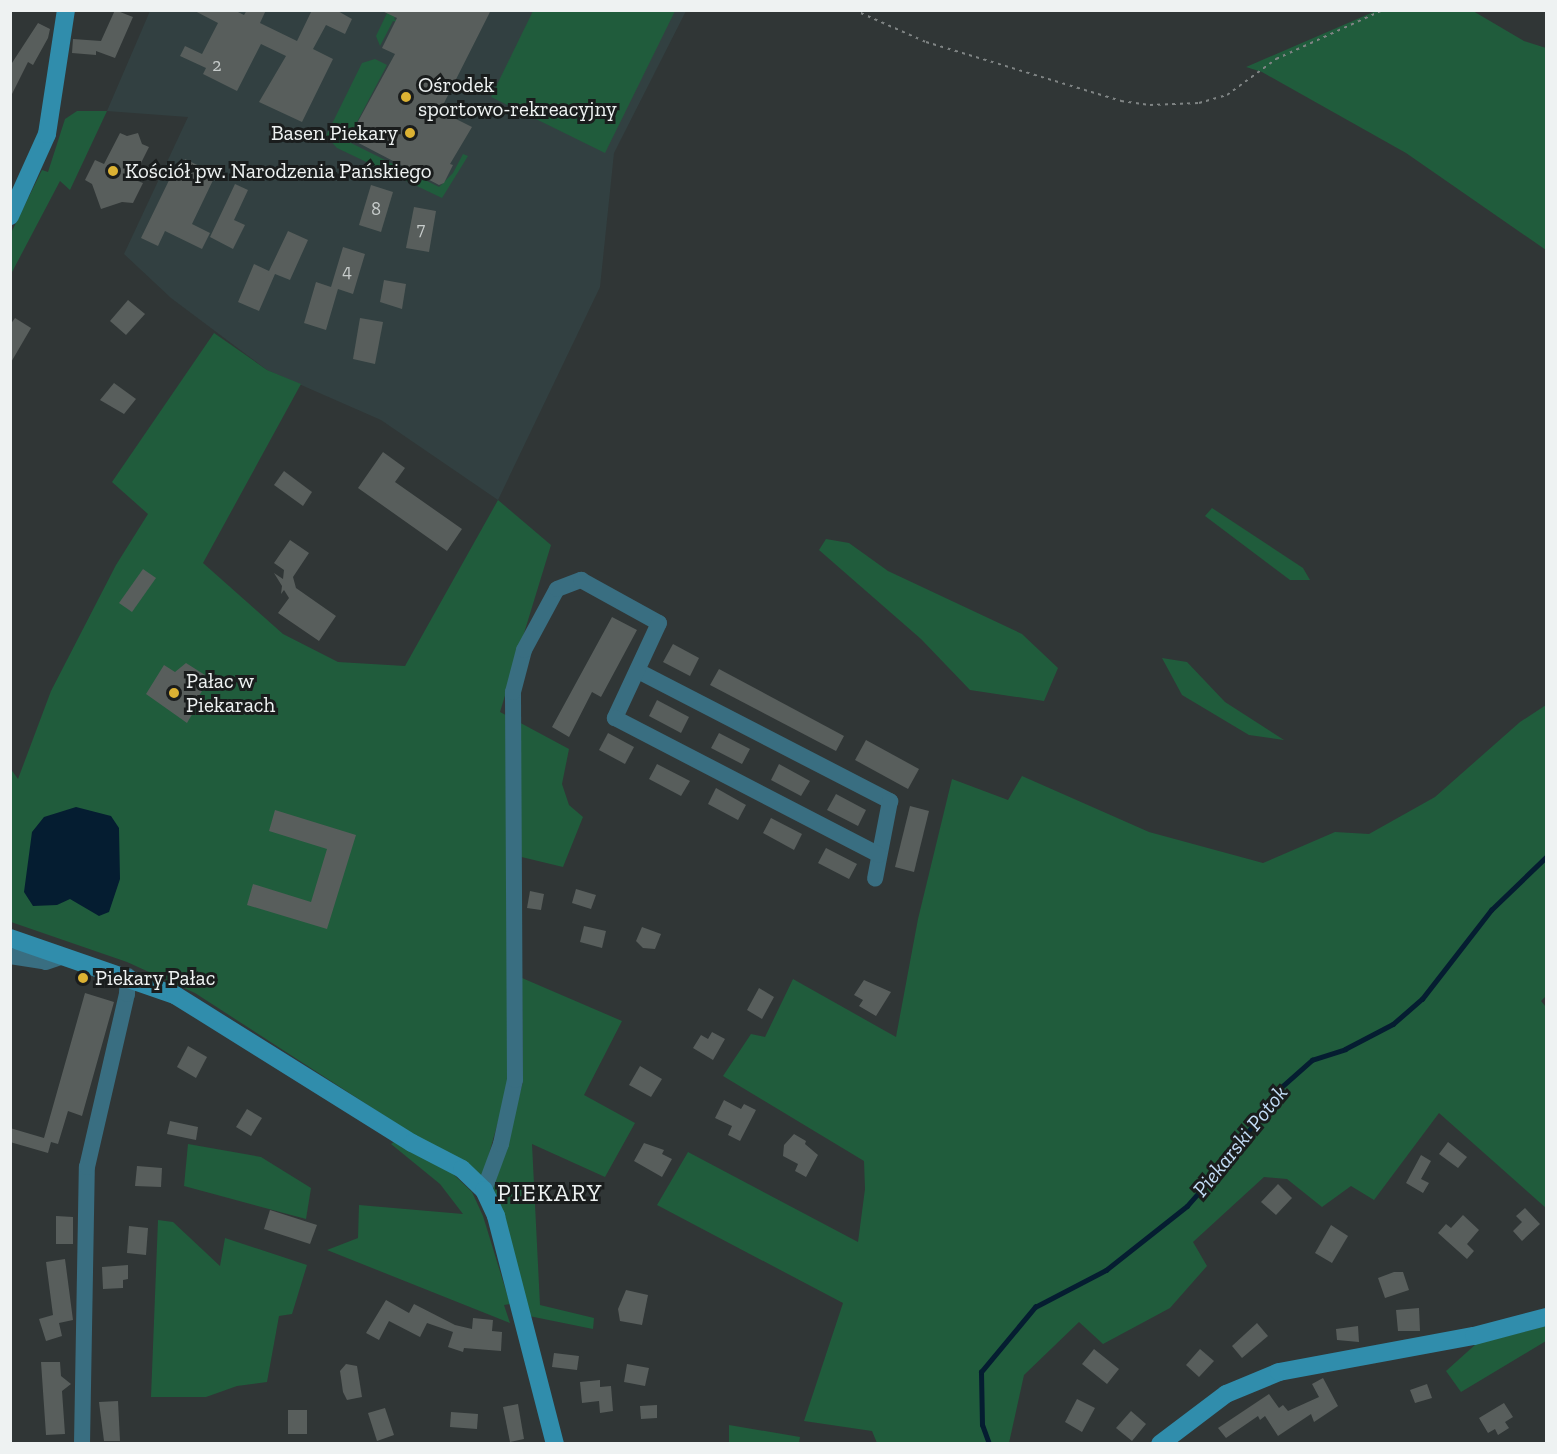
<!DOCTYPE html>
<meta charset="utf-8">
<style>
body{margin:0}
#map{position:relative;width:1557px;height:1454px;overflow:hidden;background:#303636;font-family:"Zilla Slab",serif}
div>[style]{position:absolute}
.built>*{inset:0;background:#324041}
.green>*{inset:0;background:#205c3c}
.water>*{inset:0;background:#051d31}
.stream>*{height:4.5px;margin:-2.25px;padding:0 2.25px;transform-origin:2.25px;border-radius:2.25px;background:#051d31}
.building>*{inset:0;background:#585e5c}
.path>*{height:2px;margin-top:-1px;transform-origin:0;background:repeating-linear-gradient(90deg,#7f8484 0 3px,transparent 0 7.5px)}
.street>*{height:16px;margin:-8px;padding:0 8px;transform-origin:8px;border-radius:8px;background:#396e81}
.secondary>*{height:18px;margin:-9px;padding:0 9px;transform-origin:9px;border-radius:9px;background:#308dac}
.dots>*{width:16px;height:16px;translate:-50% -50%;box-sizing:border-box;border:3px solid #1a1d1d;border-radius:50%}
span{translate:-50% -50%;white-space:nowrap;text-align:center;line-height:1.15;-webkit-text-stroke:6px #1a1d1d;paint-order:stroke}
.number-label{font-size:18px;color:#c8cdcc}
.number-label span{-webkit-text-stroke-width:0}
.poi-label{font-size:21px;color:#eef2f2}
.left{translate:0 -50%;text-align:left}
.right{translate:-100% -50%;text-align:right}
.water-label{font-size:22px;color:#c3ddf7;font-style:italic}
.quarter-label{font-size:24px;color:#eef2f2;letter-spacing:1.5px}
.frame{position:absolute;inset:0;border:12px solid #eef2f2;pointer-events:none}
</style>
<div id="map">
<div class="built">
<i style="clip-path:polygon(150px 11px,686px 11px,614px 153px,600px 287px,498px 500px,381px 420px,267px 370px,171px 298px,124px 254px,188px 117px,107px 111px)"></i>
</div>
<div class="green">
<i style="clip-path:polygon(1378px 10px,1473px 11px,1524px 41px,1546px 48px,1546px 250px,1406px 153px,1262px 72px,1246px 67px)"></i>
<i style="clip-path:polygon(388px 11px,398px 11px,394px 19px,406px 25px,393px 21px,380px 46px,376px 36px)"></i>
<i style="clip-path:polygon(533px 11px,675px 11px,605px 153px,491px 97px)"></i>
<i style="clip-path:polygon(375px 59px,387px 65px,347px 141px,439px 187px,453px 173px,463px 154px,468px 156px,442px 198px,337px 148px,326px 136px,362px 63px)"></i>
<i style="clip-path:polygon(77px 111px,107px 111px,70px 190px,60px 181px,11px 274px,10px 235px,42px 170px,48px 172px,65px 119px)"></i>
<i style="clip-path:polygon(214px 333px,267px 370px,301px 384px,203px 563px,283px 634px,338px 662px,405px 666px,498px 500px,551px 545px,500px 712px,569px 749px,562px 784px,569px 805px,583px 817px,563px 867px,509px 854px,510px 1079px,482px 1179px,195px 993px,127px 962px,11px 922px,10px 768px,18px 779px,51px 691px,116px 565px,148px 514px,112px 482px)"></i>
<i style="clip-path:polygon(1212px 508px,1303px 568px,1310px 580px,1290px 580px,1205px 516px)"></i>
<i style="clip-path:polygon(826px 539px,849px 543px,888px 571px,1022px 634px,1058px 668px,1044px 701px,970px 690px,921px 639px,819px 550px)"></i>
<i style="clip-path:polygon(1162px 658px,1187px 662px,1225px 702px,1284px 740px,1249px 735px,1182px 695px)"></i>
<i style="clip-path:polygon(1546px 705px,1546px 996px,1541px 1001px,1546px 1007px,1546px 1208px,1439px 1113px,1374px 1200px,1351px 1186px,1322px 1207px,1287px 1179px,1264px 1177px,1193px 1242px,1207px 1266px,1170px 1308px,1103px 1344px,1079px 1322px,1024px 1375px,1009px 1443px,877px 1443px,872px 1431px,804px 1421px,843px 1303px,657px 1205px,688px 1152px,858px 1242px,865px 1189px,864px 1161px,723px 1076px,751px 1034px,765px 1037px,793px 979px,896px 1037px,918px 919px,952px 779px,1008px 800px,1022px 776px,1149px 832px,1263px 863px,1335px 832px,1369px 834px,1435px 797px,1520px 722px)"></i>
<i style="clip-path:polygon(522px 978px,622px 1021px,584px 1095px,635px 1123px,605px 1177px,532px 1144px,540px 1305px,594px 1318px,593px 1329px,529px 1316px,493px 1188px,523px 1082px)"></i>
<i style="clip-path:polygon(395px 1141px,450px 1171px,472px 1192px,483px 1216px,510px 1304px,504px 1305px,510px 1323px,327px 1250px,358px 1238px,359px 1205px,463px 1214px,440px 1184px,391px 1144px)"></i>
<i style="clip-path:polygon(188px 1144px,261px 1157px,311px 1188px,306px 1219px,184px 1186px)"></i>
<i style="clip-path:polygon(158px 1220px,173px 1222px,220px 1266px,225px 1238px,307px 1265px,292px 1314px,279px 1316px,267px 1382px,237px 1386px,206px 1397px,151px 1397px)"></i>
<i style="clip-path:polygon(1546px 1326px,1546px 1341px,1461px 1392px,1446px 1371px,1476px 1344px)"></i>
<i style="clip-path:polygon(729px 1425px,800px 1437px,799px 1443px,729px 1443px)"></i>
</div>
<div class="water">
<i style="clip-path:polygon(76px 807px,111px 816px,119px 828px,120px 879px,109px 912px,99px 916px,70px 899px,57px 905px,33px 906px,24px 892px,32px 832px,44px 817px)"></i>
</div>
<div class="stream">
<i style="left:989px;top:1444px;width:20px;rotate:-110deg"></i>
<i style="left:982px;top:1425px;width:53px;rotate:-91.1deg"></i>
<i style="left:981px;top:1372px;width:85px;rotate:-50.3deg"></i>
<i style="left:1035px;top:1307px;width:80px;rotate:-27.5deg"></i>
<i style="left:1106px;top:1270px;width:103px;rotate:-38.3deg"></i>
<i style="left:1187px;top:1206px;width:67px;rotate:-48.7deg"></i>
<i style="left:1231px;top:1156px;width:80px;rotate:-54.7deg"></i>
<i style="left:1277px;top:1091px;width:47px;rotate:-41.5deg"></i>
<i style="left:1312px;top:1060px;width:35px;rotate:-18deg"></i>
<i style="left:1345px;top:1049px;width:54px;rotate:-27.5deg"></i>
<i style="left:1393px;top:1024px;width:38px;rotate:-41deg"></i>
<i style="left:1422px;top:999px;width:113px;rotate:-52.2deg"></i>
<i style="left:1491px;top:910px;width:76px;rotate:-43.9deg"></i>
</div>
<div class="building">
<i style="clip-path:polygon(115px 10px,133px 17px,115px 58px,96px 51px,96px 55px,72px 53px,73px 39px,101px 41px)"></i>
<i style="clip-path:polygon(193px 10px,234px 10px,244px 15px,247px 10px,266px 10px,260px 23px,297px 41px,312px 10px,336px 10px,352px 19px,345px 34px,326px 25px,313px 49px,333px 59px,302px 122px,259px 102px,286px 56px,261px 44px,237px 91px,203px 74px,206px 68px,180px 56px,185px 46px,202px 54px,218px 23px)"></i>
<i style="clip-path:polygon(380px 10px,491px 10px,440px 111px,472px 127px,450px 164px,453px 165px,444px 183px,439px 185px,349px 138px,395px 54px,382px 48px,397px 18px)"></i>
<i style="clip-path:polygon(38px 23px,50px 29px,48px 38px,33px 65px,28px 62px,10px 98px,10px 66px)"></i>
<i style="clip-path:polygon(120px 133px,127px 136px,138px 133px,142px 144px,149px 147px,133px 179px,143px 183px,133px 203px,122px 202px,101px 209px,92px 184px,85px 180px,95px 160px,104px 164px)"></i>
<i style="clip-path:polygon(185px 159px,216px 174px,192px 224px,210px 233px,202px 249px,165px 231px,158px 246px,141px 238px,174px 170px,179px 172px)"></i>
<i style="clip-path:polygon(235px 184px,248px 190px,234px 220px,245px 225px,233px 249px,210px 237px)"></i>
<i style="clip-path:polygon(371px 185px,393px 192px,381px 232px,359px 225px)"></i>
<i style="clip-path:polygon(414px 207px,436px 211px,429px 252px,406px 248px)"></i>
<i style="clip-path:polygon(288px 231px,308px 240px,290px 280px,275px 274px,259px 311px,238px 302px,254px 264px,269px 271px)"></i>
<i style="clip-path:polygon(343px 247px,365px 254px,353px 294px,338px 289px,326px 330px,304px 323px,316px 282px,331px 287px)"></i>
<i style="clip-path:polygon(384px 280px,406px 284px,402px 309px,380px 302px)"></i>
<i style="clip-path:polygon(128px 300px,145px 314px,126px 335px,110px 321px)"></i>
<i style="clip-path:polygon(15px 318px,31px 328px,10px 364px,10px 325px)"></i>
<i style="clip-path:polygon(360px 318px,383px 322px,375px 364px,353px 359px)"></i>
<i style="clip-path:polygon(114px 383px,136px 399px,124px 414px,100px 400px)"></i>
<i style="clip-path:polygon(383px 452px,405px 468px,395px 482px,462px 529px,447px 551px,358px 488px)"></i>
<i style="clip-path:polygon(284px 471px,312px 492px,303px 506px,274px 485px)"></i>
<i style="clip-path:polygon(290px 540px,309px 553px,293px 577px,296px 588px,336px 616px,319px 641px,278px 613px,289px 598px,284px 590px,281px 594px,282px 586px,274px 573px,283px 579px,284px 570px,274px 563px)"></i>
<i style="clip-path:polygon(143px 569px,156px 578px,132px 612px,119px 603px)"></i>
<i style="clip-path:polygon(612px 617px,637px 630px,601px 697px,592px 692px,569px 737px,552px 727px)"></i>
<i style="clip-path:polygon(673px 644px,699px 658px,690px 676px,663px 662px)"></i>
<i style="clip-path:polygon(186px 663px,205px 675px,197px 688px,202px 691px,197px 699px,200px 701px,187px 723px,146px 694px,164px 665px,175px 672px)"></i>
<i style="clip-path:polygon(719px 669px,844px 736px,836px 751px,710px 685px)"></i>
<i style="clip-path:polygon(657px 700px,689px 717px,681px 733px,649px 716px)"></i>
<i style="clip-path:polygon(608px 733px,634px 747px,625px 764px,599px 750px)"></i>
<i style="clip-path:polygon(719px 733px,750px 749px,742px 764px,711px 748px)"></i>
<i style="clip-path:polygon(866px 740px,919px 769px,908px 789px,855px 760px)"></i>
<i style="clip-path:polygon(657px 764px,690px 781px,681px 796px,649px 779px)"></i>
<i style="clip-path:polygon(779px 764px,810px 781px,801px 796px,771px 780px)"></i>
<i style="clip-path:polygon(716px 788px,746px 805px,738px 820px,708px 804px)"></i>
<i style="clip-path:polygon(836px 794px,866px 810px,858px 826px,827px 810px)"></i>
<i style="clip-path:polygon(910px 806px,929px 811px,914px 872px,895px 867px)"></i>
<i style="clip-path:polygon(275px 810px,356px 835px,327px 929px,247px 905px,253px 884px,311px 902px,327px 849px,269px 831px)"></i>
<i style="clip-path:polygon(771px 818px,802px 834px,794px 850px,763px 833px)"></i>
<i style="clip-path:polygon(826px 848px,857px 864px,849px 879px,818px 863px)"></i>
<i style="clip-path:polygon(576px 889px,596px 895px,591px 909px,572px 903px)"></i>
<i style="clip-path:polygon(530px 891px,544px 894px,541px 910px,527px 908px)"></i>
<i style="clip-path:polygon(584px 926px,606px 931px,602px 948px,580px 942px)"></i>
<i style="clip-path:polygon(642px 927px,661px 934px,655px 949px,643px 948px,636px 941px)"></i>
<i style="clip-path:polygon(864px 980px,891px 992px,876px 1016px,859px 1006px,863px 1000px,854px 995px)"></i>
<i style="clip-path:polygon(759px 988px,774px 997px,762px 1019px,747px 1010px)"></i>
<i style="clip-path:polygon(85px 993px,114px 1002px,82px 1116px,68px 1111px,58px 1144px,51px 1142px,48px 1153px,10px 1142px,10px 1128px,44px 1138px)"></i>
<i style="clip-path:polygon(712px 1032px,725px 1039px,713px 1060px,693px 1048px,701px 1035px,708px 1039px)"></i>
<i style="clip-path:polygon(188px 1046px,207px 1057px,196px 1078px,177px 1067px)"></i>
<i style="clip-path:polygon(640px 1066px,662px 1079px,651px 1097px,629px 1085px)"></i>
<i style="clip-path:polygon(724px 1100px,741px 1109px,744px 1104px,756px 1110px,740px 1141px,728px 1135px,732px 1126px,715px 1118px)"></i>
<i style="clip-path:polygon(247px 1109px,262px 1118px,251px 1136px,236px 1127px)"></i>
<i style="clip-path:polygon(170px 1121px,198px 1127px,196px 1140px,167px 1134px)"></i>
<i style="clip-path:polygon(794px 1134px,806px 1141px,805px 1144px,818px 1155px,806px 1177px,795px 1171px,798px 1164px,783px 1156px,784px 1145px)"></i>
<i style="clip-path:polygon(1448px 1142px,1467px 1157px,1458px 1168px,1439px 1154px)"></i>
<i style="clip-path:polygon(644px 1143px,664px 1150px,662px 1154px,672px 1159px,662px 1177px,634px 1161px)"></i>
<i style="clip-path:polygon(1421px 1155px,1431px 1161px,1421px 1179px,1429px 1183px,1423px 1193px,1406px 1183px)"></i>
<i style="clip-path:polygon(137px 1166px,162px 1168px,161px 1187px,135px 1186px)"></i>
<i style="clip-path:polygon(1278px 1184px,1292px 1198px,1276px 1215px,1261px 1202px)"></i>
<i style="clip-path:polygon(1525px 1208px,1540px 1224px,1522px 1241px,1513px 1231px,1522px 1222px,1516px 1216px)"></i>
<i style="clip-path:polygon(270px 1210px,317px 1225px,310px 1244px,264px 1229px)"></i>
<i style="clip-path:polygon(1463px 1215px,1479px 1230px,1467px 1244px,1474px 1251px,1467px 1259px,1438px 1233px,1446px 1224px,1451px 1228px)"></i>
<i style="clip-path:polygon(56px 1216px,73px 1217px,73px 1244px,56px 1244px)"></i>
<i style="clip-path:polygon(1331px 1225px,1348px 1236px,1332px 1263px,1315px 1253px)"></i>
<i style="clip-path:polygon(129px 1226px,148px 1228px,146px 1255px,127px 1253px)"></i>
<i style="clip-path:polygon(65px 1259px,73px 1320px,59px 1323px,62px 1336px,46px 1341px,39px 1319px,53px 1315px,46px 1262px)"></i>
<i style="clip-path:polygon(128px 1265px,128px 1279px,123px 1280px,123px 1288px,103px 1289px,102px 1267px)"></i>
<i style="clip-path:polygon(1394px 1272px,1403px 1272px,1409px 1290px,1385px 1298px,1378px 1278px)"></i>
<i style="clip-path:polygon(626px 1290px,648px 1295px,642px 1325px,620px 1321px,618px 1309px)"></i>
<i style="clip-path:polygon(386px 1300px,409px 1313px,414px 1304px,455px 1325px,472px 1329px,473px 1318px,493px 1320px,492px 1331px,502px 1332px,501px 1351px,464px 1348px,463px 1352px,448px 1347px,453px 1332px,427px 1323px,420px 1337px,389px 1321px,379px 1340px,366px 1333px)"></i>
<i style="clip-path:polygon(1419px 1308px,1420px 1331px,1398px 1331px,1396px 1310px)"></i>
<i style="clip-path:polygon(1257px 1323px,1268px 1336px,1242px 1358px,1232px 1346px)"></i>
<i style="clip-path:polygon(1358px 1326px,1359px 1342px,1337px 1340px,1336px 1329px)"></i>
<i style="clip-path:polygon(1094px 1349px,1119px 1369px,1107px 1384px,1082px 1364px)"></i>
<i style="clip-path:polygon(1200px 1349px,1214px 1361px,1199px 1377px,1186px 1365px)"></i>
<i style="clip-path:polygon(554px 1353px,579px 1356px,577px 1370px,552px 1367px)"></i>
<i style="clip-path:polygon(41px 1362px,60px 1362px,61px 1376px,71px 1384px,62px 1391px,65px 1434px,46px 1435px)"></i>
<i style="clip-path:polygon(346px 1364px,357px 1366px,362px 1397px,347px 1400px,343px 1392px,340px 1371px)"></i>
<i style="clip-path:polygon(627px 1364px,649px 1368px,645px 1386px,624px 1382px)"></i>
<i style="clip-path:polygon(1323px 1378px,1338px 1406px,1314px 1422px,1311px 1414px,1278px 1436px,1265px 1416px,1260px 1420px,1258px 1416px,1226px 1438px,1218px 1428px,1269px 1394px,1279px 1408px,1283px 1405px,1288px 1411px,1319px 1397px,1312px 1384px)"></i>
<i style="clip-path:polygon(600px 1380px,600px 1387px,611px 1386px,613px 1411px,600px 1413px,599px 1401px,582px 1403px,580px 1382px)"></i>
<i style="clip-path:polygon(1427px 1384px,1432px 1398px,1415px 1403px,1410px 1390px)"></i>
<i style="clip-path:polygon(1077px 1399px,1095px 1408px,1082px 1432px,1065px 1422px)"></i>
<i style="clip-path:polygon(118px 1401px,120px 1441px,104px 1441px,99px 1402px)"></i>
<i style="clip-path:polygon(1504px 1403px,1513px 1417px,1505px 1422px,1509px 1428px,1498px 1435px,1495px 1429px,1488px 1433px,1479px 1418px)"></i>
<i style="clip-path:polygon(518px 1404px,524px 1439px,510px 1442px,503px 1407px)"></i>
<i style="clip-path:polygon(657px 1405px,657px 1418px,641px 1419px,640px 1406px)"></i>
<i style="clip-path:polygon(385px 1408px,394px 1435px,377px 1441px,368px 1413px)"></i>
<i style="clip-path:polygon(288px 1410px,307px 1410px,307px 1434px,288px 1434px)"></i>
<i style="clip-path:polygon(1131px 1411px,1146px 1424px,1132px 1441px,1116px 1428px)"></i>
<i style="clip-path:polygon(451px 1412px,478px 1414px,477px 1429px,450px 1427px)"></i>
</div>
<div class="path">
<i style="left:854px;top:10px;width:79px;rotate:24deg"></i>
<i style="left:926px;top:42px;width:204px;rotate:16.8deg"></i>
<i style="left:1121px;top:101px;width:29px;rotate:8deg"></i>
<i style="left:1150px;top:105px;width:49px;rotate:-2.3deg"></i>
<i style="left:1199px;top:103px;width:29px;rotate:-16deg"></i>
<i style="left:1227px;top:95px;width:61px;rotate:-36.3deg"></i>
<i style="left:1276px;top:59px;width:118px;rotate:-24.6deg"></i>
</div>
<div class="street">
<i style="left:638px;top:671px;width:284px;rotate:27.3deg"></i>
<i style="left:890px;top:801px;width:79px;rotate:100.9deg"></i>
<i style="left:10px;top:956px;width:36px;rotate:9deg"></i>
<i style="left:46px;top:962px;width:18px;rotate:-19deg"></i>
<i style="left:484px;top:1190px;width:49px;rotate:-69.7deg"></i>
<i style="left:501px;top:1144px;width:66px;rotate:-77.7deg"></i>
<i style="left:515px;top:1080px;width:388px;rotate:-90.3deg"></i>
<i style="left:513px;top:692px;width:43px;rotate:-75.3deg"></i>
<i style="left:524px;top:650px;width:69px;rotate:-61.6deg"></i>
<i style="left:557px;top:589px;width:26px;rotate:-21deg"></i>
<i style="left:581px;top:580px;width:89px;rotate:28.9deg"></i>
<i style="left:659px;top:623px;width:105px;rotate:114.9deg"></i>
<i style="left:615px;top:718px;width:297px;rotate:27.4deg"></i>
<i style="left:82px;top:1444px;width:277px;rotate:-89deg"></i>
<i style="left:87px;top:1167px;width:178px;rotate:-77deg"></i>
<i style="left:127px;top:994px;width:18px;rotate:-87deg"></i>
</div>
<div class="secondary">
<i style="left:10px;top:216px;width:90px;rotate:-65.7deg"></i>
<i style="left:47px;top:134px;width:125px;rotate:-81.3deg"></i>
<i style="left:10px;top:938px;width:175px;rotate:19.1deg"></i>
<i style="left:175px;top:995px;width:279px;rotate:32deg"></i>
<i style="left:412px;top:1143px;width:56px;rotate:27.5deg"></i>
<i style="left:462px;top:1169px;width:30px;rotate:44deg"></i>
<i style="left:484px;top:1190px;width:29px;rotate:65deg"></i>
<i style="left:496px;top:1216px;width:236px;rotate:75.5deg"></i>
<i style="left:1160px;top:1444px;width:83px;rotate:-37.1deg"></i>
<i style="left:1226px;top:1394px;width:57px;rotate:-22.5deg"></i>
<i style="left:1279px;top:1372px;width:198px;rotate:-10.5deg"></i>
<i style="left:1474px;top:1336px;width:74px;rotate:-14.8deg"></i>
</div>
<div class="dots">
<i style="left:406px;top:97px;background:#dcb233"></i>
<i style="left:410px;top:133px;background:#dcb233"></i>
<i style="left:113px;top:171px;background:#dcb233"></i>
<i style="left:174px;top:693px;background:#dcb233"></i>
<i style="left:83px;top:978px;background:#dcb233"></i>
</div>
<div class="number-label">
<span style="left:217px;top:65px">2</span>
<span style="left:376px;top:209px">8</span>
<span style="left:421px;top:229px">7</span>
<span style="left:347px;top:271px">4</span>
</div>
<div class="poi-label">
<span class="left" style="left:418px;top:97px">Ośrodek<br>sportowo-rekreacyjny</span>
<span class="right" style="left:398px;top:133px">Basen Piekary</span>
<span class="left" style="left:125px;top:171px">Kościół pw. Narodzenia Pańskiego</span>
<span class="left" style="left:186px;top:693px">Pałac w<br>Piekarach</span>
<span class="left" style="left:95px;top:978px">Piekary Pałac</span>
</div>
<div class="water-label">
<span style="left:1240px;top:1141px;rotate:-51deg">Piekarski Potok</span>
</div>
<div class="quarter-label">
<span style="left:550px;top:1193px">PIEKARY</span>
</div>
<div class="frame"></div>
</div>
